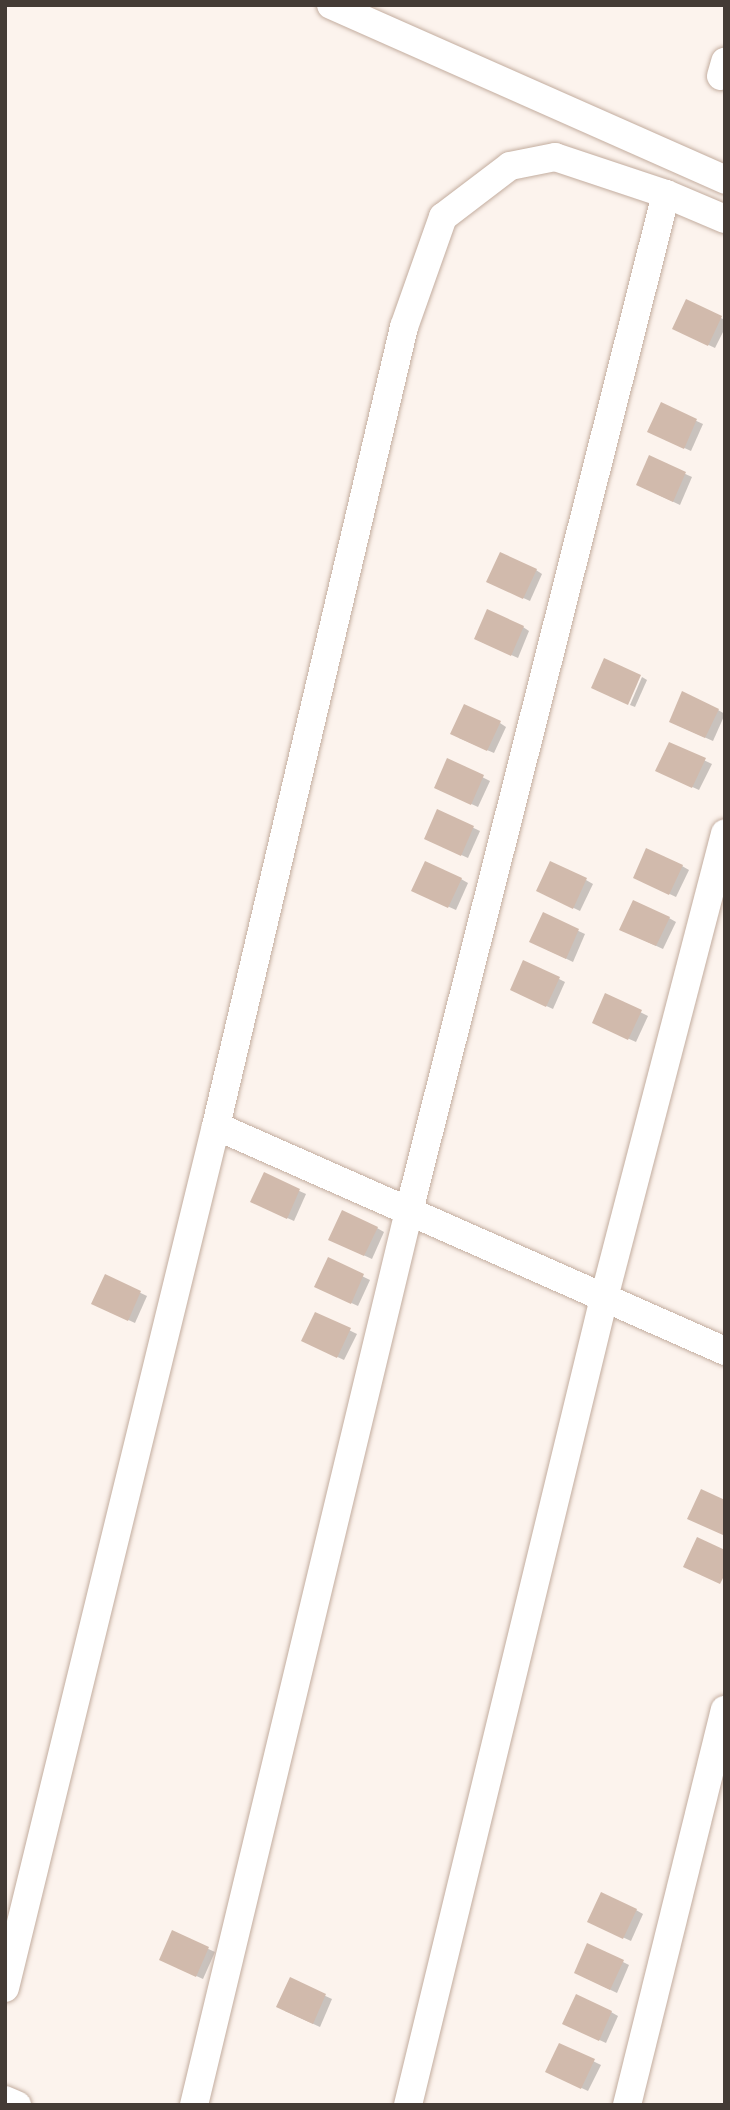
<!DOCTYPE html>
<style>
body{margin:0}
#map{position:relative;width:730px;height:2110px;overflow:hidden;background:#fcf3ed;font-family:"Noto Sans",sans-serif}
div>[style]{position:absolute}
.shadow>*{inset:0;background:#0003}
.building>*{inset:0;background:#d1baac}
.roads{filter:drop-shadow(0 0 2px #c3ad9f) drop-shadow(0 0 2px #c3ad9f)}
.minor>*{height:28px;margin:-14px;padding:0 14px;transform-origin:14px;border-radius:14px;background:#fff}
span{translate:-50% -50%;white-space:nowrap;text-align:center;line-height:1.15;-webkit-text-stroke:5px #fff;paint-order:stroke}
.frame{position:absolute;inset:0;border:7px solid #443b35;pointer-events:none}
</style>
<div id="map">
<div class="shadow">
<i style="clip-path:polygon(686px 301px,725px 320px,725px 328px,715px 348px,681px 332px)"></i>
<i style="clip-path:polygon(662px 405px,703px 424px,691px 451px,656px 435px)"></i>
<i style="clip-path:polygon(650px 458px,692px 477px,680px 505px,644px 488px)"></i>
<i style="clip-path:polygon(536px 570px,542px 574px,530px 601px,495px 585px)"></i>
<i style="clip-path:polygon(523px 627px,529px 631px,518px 658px,482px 642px)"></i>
<i style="clip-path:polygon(642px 677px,647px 680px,635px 707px,630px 705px)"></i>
<i style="clip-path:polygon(718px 710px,725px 714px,713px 741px,677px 725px)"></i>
<i style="clip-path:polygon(500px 723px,506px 727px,494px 753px,459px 738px)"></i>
<i style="clip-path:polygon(670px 744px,712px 764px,699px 790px,664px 774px)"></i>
<i style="clip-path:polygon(448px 760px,490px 781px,478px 807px,443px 791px)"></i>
<i style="clip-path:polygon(438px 811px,480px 831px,468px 858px,433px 842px)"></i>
<i style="clip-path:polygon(682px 866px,689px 870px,676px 897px,642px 881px)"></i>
<i style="clip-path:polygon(461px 879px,468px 883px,456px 910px,420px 894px)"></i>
<i style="clip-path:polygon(586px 880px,593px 884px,580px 911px,545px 894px)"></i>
<i style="clip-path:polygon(544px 915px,585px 934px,573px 962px,538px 945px)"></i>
<i style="clip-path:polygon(669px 918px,676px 922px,663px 949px,628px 933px)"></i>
<i style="clip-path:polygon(559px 979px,565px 982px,553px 1009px,518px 993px)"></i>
<i style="clip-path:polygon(606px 995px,648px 1016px,636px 1042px,600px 1026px)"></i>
<i style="clip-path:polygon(264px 1175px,306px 1194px,294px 1221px,259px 1205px)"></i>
<i style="clip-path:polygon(377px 1228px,384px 1232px,372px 1259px,337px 1243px)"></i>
<i style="clip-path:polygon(329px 1260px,370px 1280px,358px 1306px,323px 1290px)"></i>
<i style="clip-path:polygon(105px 1276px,147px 1296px,135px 1323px,100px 1307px)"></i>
<i style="clip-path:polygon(316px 1314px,357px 1334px,344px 1360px,310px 1344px)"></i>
<i style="clip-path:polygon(725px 1502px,725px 1535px,696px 1522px)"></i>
<i style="clip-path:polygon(636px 1910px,643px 1914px,631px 1941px,596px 1925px)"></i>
<i style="clip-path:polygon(173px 1933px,215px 1952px,203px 1979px,168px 1963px)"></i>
<i style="clip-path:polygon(623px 1962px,629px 1965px,617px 1993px,582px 1976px)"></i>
<i style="clip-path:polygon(291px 1980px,332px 1999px,320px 2027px,285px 2011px)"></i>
<i style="clip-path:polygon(611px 2012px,618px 2016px,606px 2043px,571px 2027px)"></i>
<i style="clip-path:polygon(560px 2045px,601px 2065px,588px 2091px,554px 2075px)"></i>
</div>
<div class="building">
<i style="clip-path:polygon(686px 299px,722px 316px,708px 346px,672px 329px)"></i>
<i style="clip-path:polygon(661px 402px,697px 419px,684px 449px,647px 432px)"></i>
<i style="clip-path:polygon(649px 455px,686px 472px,673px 502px,636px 485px)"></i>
<i style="clip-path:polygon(500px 552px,537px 569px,523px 599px,486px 582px)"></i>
<i style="clip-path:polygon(487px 609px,524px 626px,511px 656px,474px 639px)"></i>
<i style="clip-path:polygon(604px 658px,641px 675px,628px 705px,591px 688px)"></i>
<i style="clip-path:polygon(682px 691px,719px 709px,705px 738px,669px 722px)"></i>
<i style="clip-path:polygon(464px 704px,501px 721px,487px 751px,450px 734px)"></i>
<i style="clip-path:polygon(669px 742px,706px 758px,692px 788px,655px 771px)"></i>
<i style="clip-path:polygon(447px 758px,484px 775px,471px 805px,434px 788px)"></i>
<i style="clip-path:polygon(437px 809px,474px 826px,461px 856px,424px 839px)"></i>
<i style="clip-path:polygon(646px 848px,683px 865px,669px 895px,633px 878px)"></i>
<i style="clip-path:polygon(425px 861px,462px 878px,448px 908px,411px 891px)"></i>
<i style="clip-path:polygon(550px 861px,587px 878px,573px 909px,536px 891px)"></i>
<i style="clip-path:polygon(633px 900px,670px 917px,656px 946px,619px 930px)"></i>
<i style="clip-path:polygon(543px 912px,579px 929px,566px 959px,529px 942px)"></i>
<i style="clip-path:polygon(523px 960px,560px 977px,546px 1007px,510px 990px)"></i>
<i style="clip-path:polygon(605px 993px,642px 1010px,628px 1040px,592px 1023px)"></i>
<i style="clip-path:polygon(264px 1172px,300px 1189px,287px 1219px,250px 1202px)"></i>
<i style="clip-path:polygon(342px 1210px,378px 1227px,364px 1256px,328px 1240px)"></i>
<i style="clip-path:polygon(328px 1257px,364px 1274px,351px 1304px,314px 1287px)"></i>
<i style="clip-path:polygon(105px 1274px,141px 1291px,128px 1321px,91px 1304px)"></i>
<i style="clip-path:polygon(315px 1312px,351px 1328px,337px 1358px,301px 1341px)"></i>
<i style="clip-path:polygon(701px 1489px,725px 1500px,723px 1535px,687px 1519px)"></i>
<i style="clip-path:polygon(697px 1537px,725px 1550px,725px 1574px,720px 1584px,683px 1567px)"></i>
<i style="clip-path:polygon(601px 1892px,637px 1909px,623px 1939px,587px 1922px)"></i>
<i style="clip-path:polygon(172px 1930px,209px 1947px,196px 1977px,159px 1960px)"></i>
<i style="clip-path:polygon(587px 1943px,624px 1960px,610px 1990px,574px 1973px)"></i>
<i style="clip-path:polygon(290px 1977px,326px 1994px,313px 2024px,276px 2007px)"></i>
<i style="clip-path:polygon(576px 1994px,612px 2011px,599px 2041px,562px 2024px)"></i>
<i style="clip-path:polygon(559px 2043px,595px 2059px,581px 2089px,545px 2072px)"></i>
</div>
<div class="roads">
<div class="minor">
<i style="left:331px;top:5px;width:431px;rotate:23.9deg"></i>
<i style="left:721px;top:76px;width:15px;rotate:-74deg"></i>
<i style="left:216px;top:1126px;width:557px;rotate:23.85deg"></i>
<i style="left:5px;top:1988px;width:887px;rotate:-76.25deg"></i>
<i style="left:216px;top:1126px;width:821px;rotate:-76.76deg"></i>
<i style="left:404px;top:327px;width:117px;rotate:-70.5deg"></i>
<i style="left:443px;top:217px;width:84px;rotate:-37.3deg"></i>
<i style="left:510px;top:166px;width:46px;rotate:-11.3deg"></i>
<i style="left:555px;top:157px;width:117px;rotate:18.4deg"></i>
<i style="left:666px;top:194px;width:64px;rotate:23deg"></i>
<i style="left:5px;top:2100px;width:13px;rotate:23deg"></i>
<i style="left:194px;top:2105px;width:919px;rotate:-76.48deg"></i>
<i style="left:409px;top:1211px;width:1049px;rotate:-75.82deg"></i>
<i style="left:408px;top:2105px;width:830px;rotate:-76.35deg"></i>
<i style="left:604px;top:1298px;width:480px;rotate:-75.4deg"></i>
<i style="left:627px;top:2105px;width:407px;rotate:-76.1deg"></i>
</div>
</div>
<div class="frame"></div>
</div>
